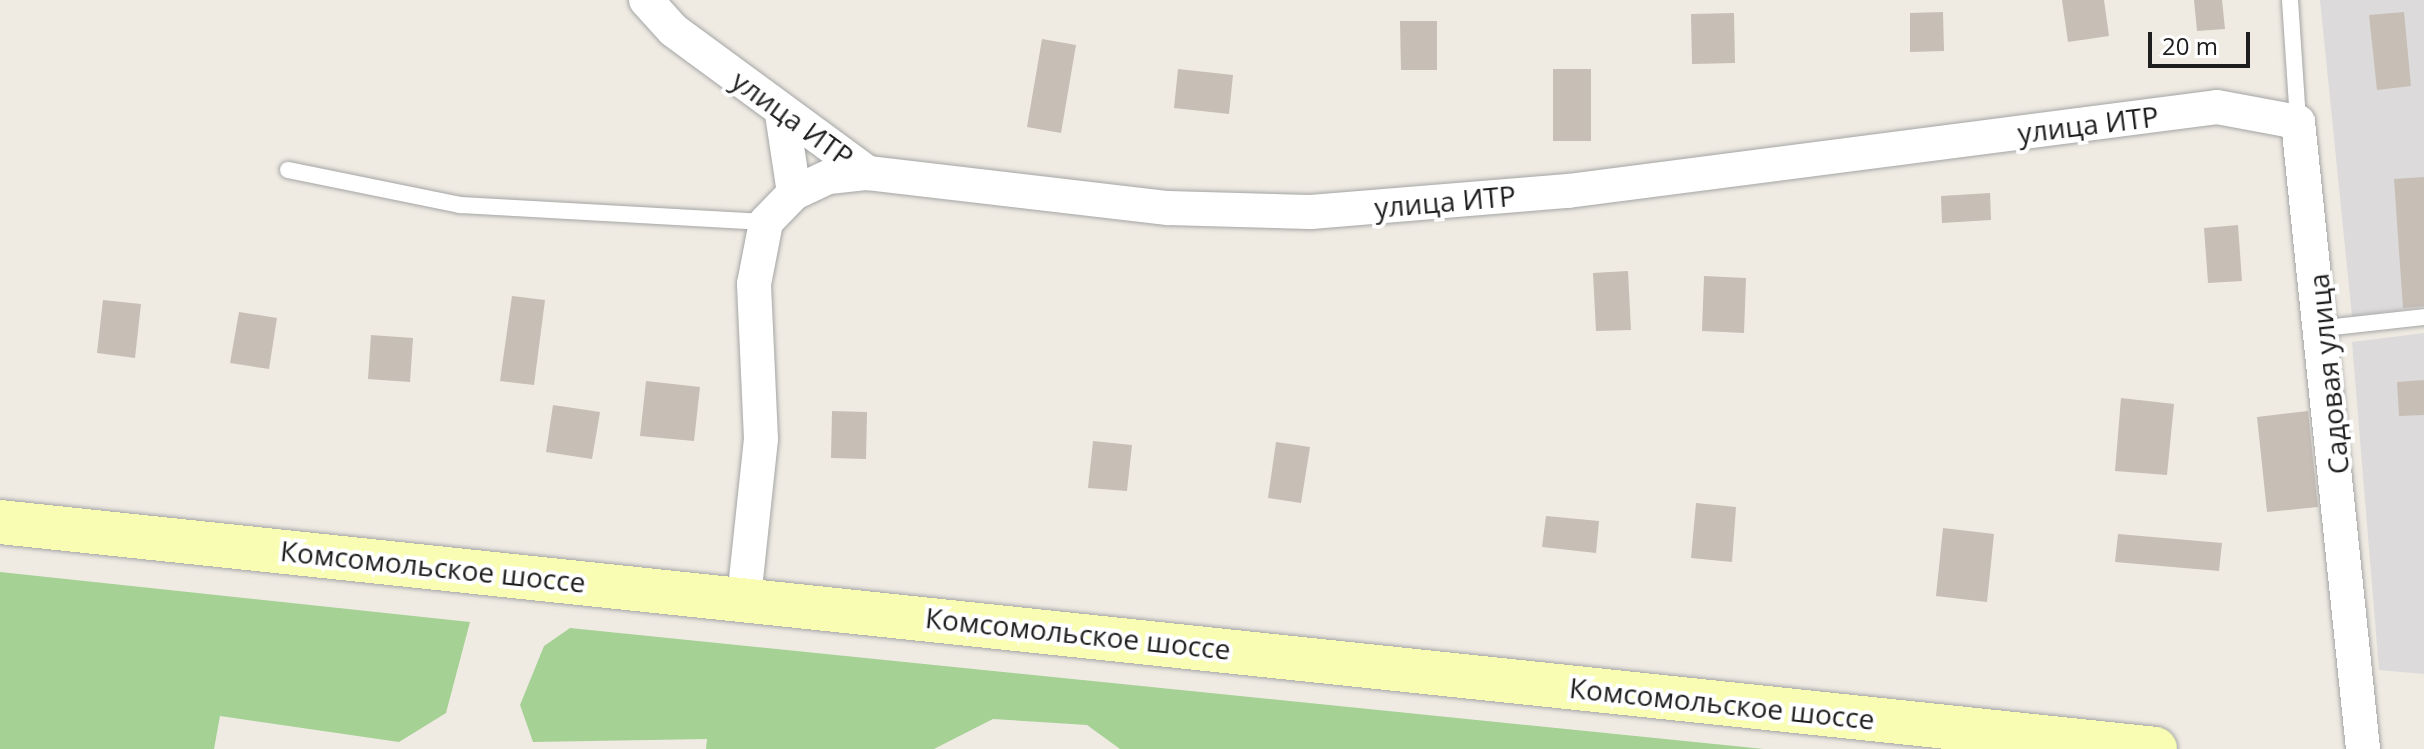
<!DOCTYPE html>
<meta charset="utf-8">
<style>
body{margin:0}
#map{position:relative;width:2424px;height:749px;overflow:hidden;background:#efebe3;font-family:"Open Sans",sans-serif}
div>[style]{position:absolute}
.residential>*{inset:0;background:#dcdada}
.forest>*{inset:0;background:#a5d195}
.building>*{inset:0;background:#c7beb6}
.roads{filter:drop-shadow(0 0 2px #a5a5a5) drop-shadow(0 0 2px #a5a5a5)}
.lane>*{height:16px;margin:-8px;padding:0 8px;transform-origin:8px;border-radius:8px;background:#fff}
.street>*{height:34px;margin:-17px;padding:0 17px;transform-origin:17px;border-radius:17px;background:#fff}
.secondary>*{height:44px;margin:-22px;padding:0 22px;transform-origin:22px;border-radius:22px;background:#f8fdb3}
span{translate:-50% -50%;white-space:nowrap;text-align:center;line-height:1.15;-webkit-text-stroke:8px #fff;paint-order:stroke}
.street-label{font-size:28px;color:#1e1e1e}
.scale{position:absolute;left:2148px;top:32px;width:102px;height:36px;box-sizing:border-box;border:4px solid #1e1e1e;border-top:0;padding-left:10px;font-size:24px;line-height:28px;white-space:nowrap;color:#1e1e1e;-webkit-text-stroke:6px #fff;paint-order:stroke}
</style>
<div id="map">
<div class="residential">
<i style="clip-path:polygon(2320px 0,2424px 0,2424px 307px,2352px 316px)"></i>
<i style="clip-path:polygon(2424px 333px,2424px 674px,2379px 670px,2352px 342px)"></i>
</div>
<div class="forest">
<i style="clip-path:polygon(0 572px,470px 622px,446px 713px,399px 742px,220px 716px,214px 749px,0 749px)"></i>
<i style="clip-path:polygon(570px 628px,1764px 749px,1120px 749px,1087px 725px,993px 719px,934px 749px,706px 749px,707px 739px,533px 742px,520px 705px,544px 646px)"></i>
</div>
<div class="building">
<i style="clip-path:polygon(2062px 0,2104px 0,2109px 36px,2068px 42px)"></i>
<i style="clip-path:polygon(2194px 0,2222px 0,2225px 29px,2197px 31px)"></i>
<i style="clip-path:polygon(1943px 12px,1944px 51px,1910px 52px,1910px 13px)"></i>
<i style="clip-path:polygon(2404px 12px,2411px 86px,2377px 90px,2369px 15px)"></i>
<i style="clip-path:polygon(1734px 13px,1735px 63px,1692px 64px,1691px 14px)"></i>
<i style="clip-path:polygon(1400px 21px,1437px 21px,1437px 70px,1401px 70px)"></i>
<i style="clip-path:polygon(1042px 39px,1076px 45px,1061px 133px,1027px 127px)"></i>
<i style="clip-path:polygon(1178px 69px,1233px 75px,1229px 114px,1174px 108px)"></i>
<i style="clip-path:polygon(1553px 69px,1591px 69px,1591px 141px,1553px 141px)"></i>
<i style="clip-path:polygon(2424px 177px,2424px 306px,2403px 308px,2394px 179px)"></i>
<i style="clip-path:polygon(1990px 193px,1991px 220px,1942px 223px,1941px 196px)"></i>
<i style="clip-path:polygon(2238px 225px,2242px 281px,2208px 283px,2204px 228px)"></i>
<i style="clip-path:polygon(1628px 271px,1631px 330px,1596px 331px,1593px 273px)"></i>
<i style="clip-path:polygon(1704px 276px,1746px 278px,1744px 333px,1702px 331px)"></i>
<i style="clip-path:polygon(512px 296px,545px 300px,534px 385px,500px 381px)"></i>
<i style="clip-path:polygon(103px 300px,141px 304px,135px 358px,97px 353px)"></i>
<i style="clip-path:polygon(239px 312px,277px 318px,269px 369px,230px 363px)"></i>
<i style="clip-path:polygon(371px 335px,413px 338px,410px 382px,368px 379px)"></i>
<i style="clip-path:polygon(2424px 380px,2424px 415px,2399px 416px,2397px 382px)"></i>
<i style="clip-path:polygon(646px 381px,700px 387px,694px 441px,640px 436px)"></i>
<i style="clip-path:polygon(2121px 398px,2174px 404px,2167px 475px,2115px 471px)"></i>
<i style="clip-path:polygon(553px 405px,600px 412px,592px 459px,546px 452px)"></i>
<i style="clip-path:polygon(832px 411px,867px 412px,866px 459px,831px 458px)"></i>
<i style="clip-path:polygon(2308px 411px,2318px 507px,2267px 512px,2257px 417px)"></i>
<i style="clip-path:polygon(1093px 441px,1132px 445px,1127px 491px,1088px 488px)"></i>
<i style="clip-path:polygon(1276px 442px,1310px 447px,1301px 503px,1268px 498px)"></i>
<i style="clip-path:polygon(1696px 503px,1736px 507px,1732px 562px,1691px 558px)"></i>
<i style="clip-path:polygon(1546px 516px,1599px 521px,1596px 553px,1542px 547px)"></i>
<i style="clip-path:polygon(1943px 528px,1994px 534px,1987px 602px,1936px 596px)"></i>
<i style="clip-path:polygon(2118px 534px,2222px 543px,2219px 571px,2115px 562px)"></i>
</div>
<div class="roads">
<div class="lane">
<i style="left:2290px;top:0;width:122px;rotate:86.2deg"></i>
<i style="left:288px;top:170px;width:176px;rotate:11.5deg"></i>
<i style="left:460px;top:205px;width:306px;rotate:3.2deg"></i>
<i style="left:2325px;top:328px;width:100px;rotate:-6.3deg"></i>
</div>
<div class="street">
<i style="left:646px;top:0;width:40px;rotate:48deg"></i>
<i style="left:673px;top:30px;width:242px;rotate:36.3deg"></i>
<i style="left:868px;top:173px;width:302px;rotate:6.7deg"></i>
<i style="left:1168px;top:208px;width:143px;rotate:1.6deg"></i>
<i style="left:1311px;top:212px;width:258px;rotate:-4.7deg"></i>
<i style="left:1568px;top:191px;width:654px;rotate:-7.37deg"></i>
<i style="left:2217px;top:107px;width:82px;rotate:10.5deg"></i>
<i style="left:2298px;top:122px;width:630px;rotate:84.08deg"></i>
<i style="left:794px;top:193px;width:38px;rotate:-25deg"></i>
<i style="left:829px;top:177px;width:39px;rotate:-6deg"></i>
<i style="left:744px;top:598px;width:160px;rotate:-83.9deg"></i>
<i style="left:761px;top:439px;width:155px;rotate:-92.6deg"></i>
<i style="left:754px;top:284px;width:63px;rotate:-79deg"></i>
<i style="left:766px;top:222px;width:40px;rotate:-46deg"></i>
<i style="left:794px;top:193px;width:80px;rotate:-98.6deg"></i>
</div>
<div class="secondary">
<i style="left:0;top:522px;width:2167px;rotate:6.01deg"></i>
</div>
</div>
<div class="street-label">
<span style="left:793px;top:118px;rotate:36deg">улица ИТР</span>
<span style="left:2088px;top:124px;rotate:-7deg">улица ИТР</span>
<span style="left:1445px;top:201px;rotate:-5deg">улица ИТР</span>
<span style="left:2328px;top:374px;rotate:-96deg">Садовая улица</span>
<span style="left:433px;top:566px;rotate:6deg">Комсомольское шоссе</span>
<span style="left:1078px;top:633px;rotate:6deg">Комсомольское шоссе</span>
<span style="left:1722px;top:703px;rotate:6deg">Комсомольское шоссе</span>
</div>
<div class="scale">20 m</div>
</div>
